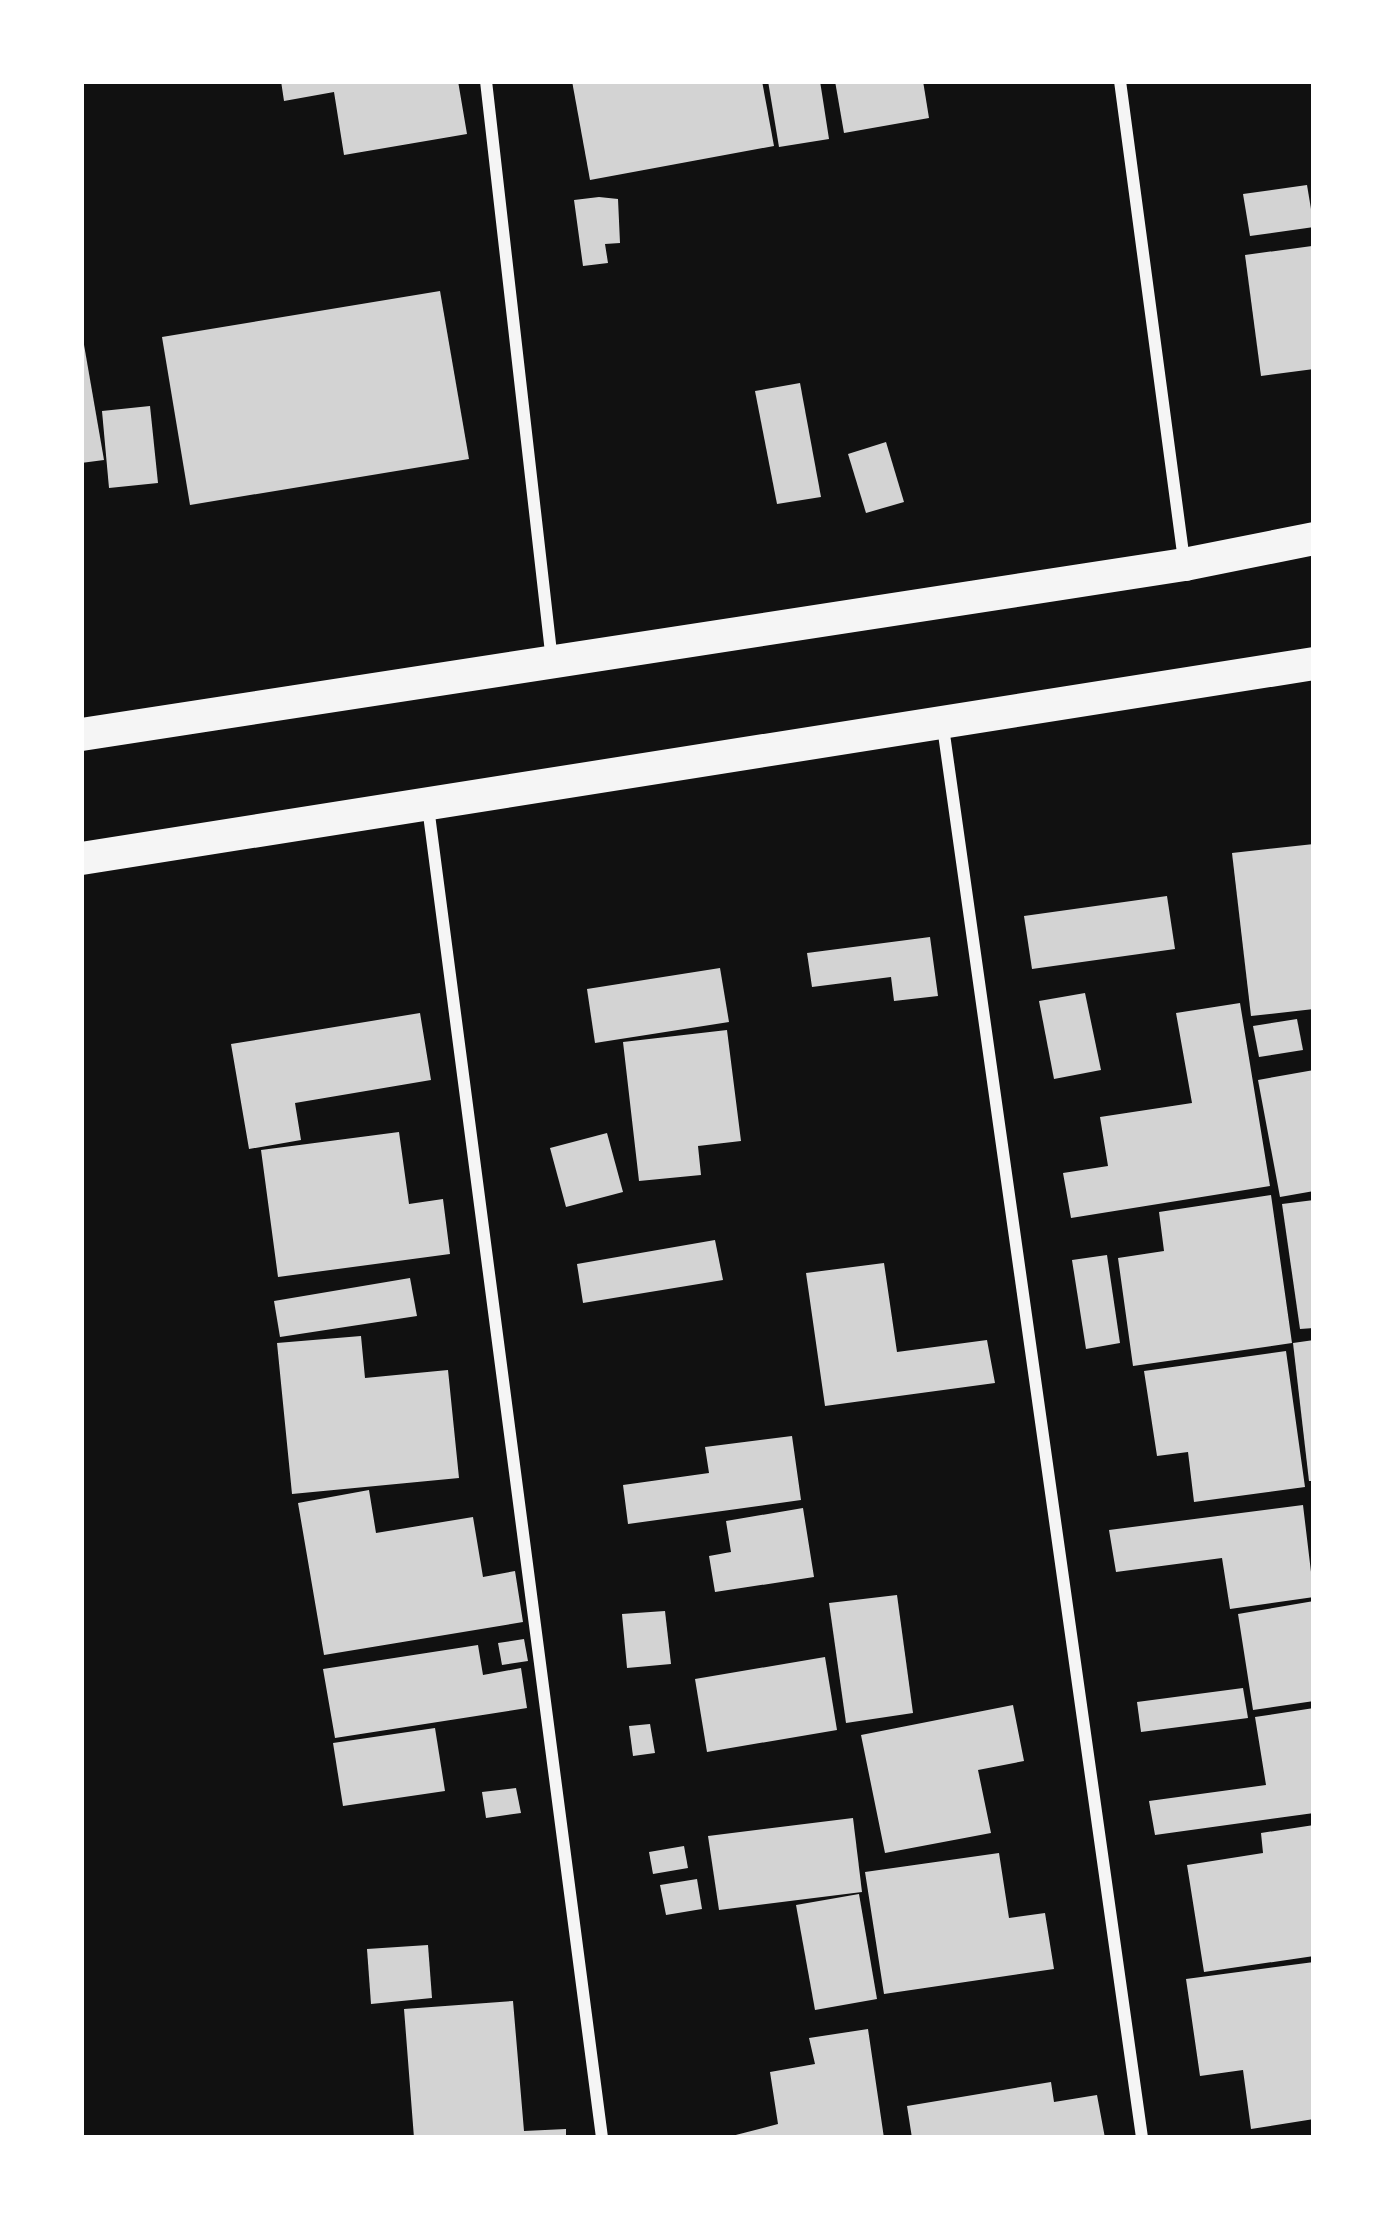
<!DOCTYPE html>
<style>
body{margin:0}
#map{position:relative;width:1395px;height:2219px;overflow:hidden;background:#111;font-family:Karla,sans-serif}
div>[style]{position:absolute}
.building>*{inset:0;background:#d3d3d3}
.minor>*{height:12px;margin:-6px;padding:0 6px;transform-origin:6px;border-radius:6px;background:#f5f5f5}
.trunk>*{height:33px;margin:-16.5px;padding:0 16.5px;transform-origin:16.5px;border-radius:16.5px;background:#f5f5f5}
span{translate:-50% -50%;white-space:nowrap;text-align:center;line-height:1.15;-webkit-text-stroke:9px #fff;paint-order:stroke}
.frame{position:absolute;inset:0;border:84px solid #fff;pointer-events:none}
</style>
<div id="map">
<div class="building">
<i style="clip-path:polygon(281px 81px,458px 81px,467px 134px,344px 155px,334px 92px,284px 101px)"></i>
<i style="clip-path:polygon(572px 81px,762px 81px,774px 146px,590px 180px)"></i>
<i style="clip-path:polygon(768px 81px,820px 81px,829px 139px,779px 147px)"></i>
<i style="clip-path:polygon(835px 81px,923px 81px,929px 118px,844px 133px)"></i>
<i style="clip-path:polygon(1307px 185px,1314px 227px,1250px 236px,1243px 194px)"></i>
<i style="clip-path:polygon(599px 197px,618px 199px,620px 243px,605px 244px,608px 263px,583px 266px,574px 200px)"></i>
<i style="clip-path:polygon(1312px 246px,1314px 369px,1261px 376px,1245px 255px)"></i>
<i style="clip-path:polygon(440px 291px,469px 459px,190px 505px,162px 337px)"></i>
<i style="clip-path:polygon(83px 339px,104px 460px,81px 463px,81px 340px)"></i>
<i style="clip-path:polygon(800px 383px,821px 497px,777px 504px,755px 391px)"></i>
<i style="clip-path:polygon(150px 406px,158px 483px,109px 488px,102px 411px)"></i>
<i style="clip-path:polygon(886px 442px,904px 502px,866px 513px,848px 454px)"></i>
<i style="clip-path:polygon(1314px 844px,1314px 1009px,1251px 1016px,1232px 853px)"></i>
<i style="clip-path:polygon(1167px 896px,1175px 949px,1032px 969px,1024px 916px)"></i>
<i style="clip-path:polygon(930px 937px,938px 996px,894px 1001px,891px 977px,812px 987px,807px 953px)"></i>
<i style="clip-path:polygon(720px 968px,729px 1022px,595px 1043px,587px 989px)"></i>
<i style="clip-path:polygon(1085px 993px,1101px 1070px,1054px 1079px,1039px 1001px)"></i>
<i style="clip-path:polygon(1240px 1003px,1270px 1186px,1071px 1218px,1063px 1173px,1108px 1166px,1100px 1117px,1192px 1103px,1176px 1013px)"></i>
<i style="clip-path:polygon(420px 1013px,431px 1080px,295px 1103px,301px 1140px,249px 1149px,231px 1044px)"></i>
<i style="clip-path:polygon(1297px 1019px,1303px 1050px,1259px 1057px,1253px 1026px)"></i>
<i style="clip-path:polygon(727px 1030px,741px 1141px,698px 1146px,701px 1175px,639px 1181px,623px 1042px)"></i>
<i style="clip-path:polygon(1314px 1070px,1314px 1191px,1280px 1197px,1258px 1080px)"></i>
<i style="clip-path:polygon(399px 1132px,409px 1204px,443px 1199px,450px 1254px,278px 1277px,261px 1150px)"></i>
<i style="clip-path:polygon(607px 1133px,623px 1192px,566px 1207px,550px 1148px)"></i>
<i style="clip-path:polygon(1271px 1195px,1292px 1343px,1133px 1366px,1118px 1258px,1164px 1251px,1159px 1212px)"></i>
<i style="clip-path:polygon(1314px 1200px,1314px 1328px,1300px 1329px,1282px 1204px)"></i>
<i style="clip-path:polygon(715px 1240px,723px 1280px,583px 1303px,577px 1264px)"></i>
<i style="clip-path:polygon(1107px 1255px,1120px 1343px,1086px 1349px,1072px 1260px)"></i>
<i style="clip-path:polygon(884px 1263px,897px 1352px,987px 1340px,995px 1383px,825px 1406px,806px 1273px)"></i>
<i style="clip-path:polygon(410px 1278px,417px 1316px,280px 1337px,274px 1301px)"></i>
<i style="clip-path:polygon(361px 1336px,365px 1378px,448px 1370px,459px 1478px,292px 1494px,277px 1343px)"></i>
<i style="clip-path:polygon(1314px 1340px,1314px 1481px,1309px 1481px,1293px 1343px)"></i>
<i style="clip-path:polygon(1286px 1351px,1305px 1487px,1194px 1502px,1188px 1452px,1157px 1456px,1144px 1371px)"></i>
<i style="clip-path:polygon(792px 1436px,801px 1500px,628px 1524px,623px 1485px,709px 1473px,705px 1447px)"></i>
<i style="clip-path:polygon(369px 1490px,376px 1533px,473px 1517px,483px 1577px,515px 1571px,523px 1622px,324px 1655px,298px 1503px)"></i>
<i style="clip-path:polygon(1303px 1505px,1314px 1597px,1230px 1609px,1222px 1558px,1116px 1572px,1109px 1530px)"></i>
<i style="clip-path:polygon(803px 1508px,814px 1577px,715px 1592px,709px 1556px,731px 1552px,726px 1521px)"></i>
<i style="clip-path:polygon(897px 1595px,913px 1713px,846px 1723px,829px 1603px)"></i>
<i style="clip-path:polygon(1314px 1601px,1314px 1701px,1253px 1710px,1238px 1614px)"></i>
<i style="clip-path:polygon(665px 1611px,671px 1664px,627px 1668px,622px 1614px)"></i>
<i style="clip-path:polygon(524px 1639px,528px 1661px,502px 1665px,498px 1643px)"></i>
<i style="clip-path:polygon(478px 1645px,483px 1675px,521px 1668px,527px 1708px,335px 1738px,323px 1669px)"></i>
<i style="clip-path:polygon(825px 1657px,837px 1730px,707px 1752px,695px 1679px)"></i>
<i style="clip-path:polygon(1243px 1688px,1248px 1718px,1141px 1732px,1137px 1702px)"></i>
<i style="clip-path:polygon(1013px 1705px,1024px 1761px,978px 1770px,991px 1833px,885px 1853px,861px 1735px)"></i>
<i style="clip-path:polygon(1314px 1708px,1314px 1813px,1155px 1835px,1149px 1801px,1266px 1785px,1255px 1717px)"></i>
<i style="clip-path:polygon(650px 1724px,655px 1753px,633px 1756px,629px 1726px)"></i>
<i style="clip-path:polygon(435px 1728px,445px 1791px,343px 1806px,333px 1743px)"></i>
<i style="clip-path:polygon(516px 1788px,521px 1813px,486px 1818px,482px 1792px)"></i>
<i style="clip-path:polygon(853px 1818px,862px 1892px,719px 1910px,708px 1836px)"></i>
<i style="clip-path:polygon(1314px 1825px,1314px 1956px,1204px 1972px,1187px 1865px,1263px 1853px,1261px 1833px)"></i>
<i style="clip-path:polygon(684px 1846px,688px 1868px,653px 1874px,649px 1852px)"></i>
<i style="clip-path:polygon(999px 1853px,1009px 1918px,1045px 1913px,1054px 1969px,884px 1994px,865px 1872px)"></i>
<i style="clip-path:polygon(697px 1879px,702px 1909px,666px 1915px,660px 1885px)"></i>
<i style="clip-path:polygon(859px 1894px,877px 1999px,815px 2010px,796px 1905px)"></i>
<i style="clip-path:polygon(428px 1945px,432px 1998px,371px 2004px,367px 1949px)"></i>
<i style="clip-path:polygon(1314px 1962px,1314px 2119px,1251px 2129px,1243px 2070px,1200px 2076px,1186px 1979px)"></i>
<i style="clip-path:polygon(513px 2001px,524px 2131px,566px 2129px,566px 2138px,414px 2138px,404px 2009px)"></i>
<i style="clip-path:polygon(868px 2029px,884px 2138px,724px 2138px,778px 2124px,770px 2072px,815px 2064px,809px 2038px)"></i>
<i style="clip-path:polygon(1051px 2082px,1054px 2102px,1097px 2095px,1105px 2138px,912px 2138px,907px 2106px)"></i>
</div>
<div class="minor">
<i style="left:486px;top:81px;width:584px;rotate:83.51deg"></i>
<i style="left:1120px;top:81px;width:486px;rotate:82.4deg"></i>
<i style="left:943px;top:727px;width:1425px;rotate:81.97deg"></i>
<i style="left:428px;top:807px;width:1342px;rotate:82.55deg"></i>
</div>
<div class="trunk">
<i style="left:81px;top:734px;width:1116px;rotate:-8.76deg"></i>
<i style="left:1184px;top:564px;width:133px;rotate:-11.3deg"></i>
<i style="left:81px;top:858px;width:1248px;rotate:-8.99deg"></i>
</div>
<div class="frame"></div>
</div>
